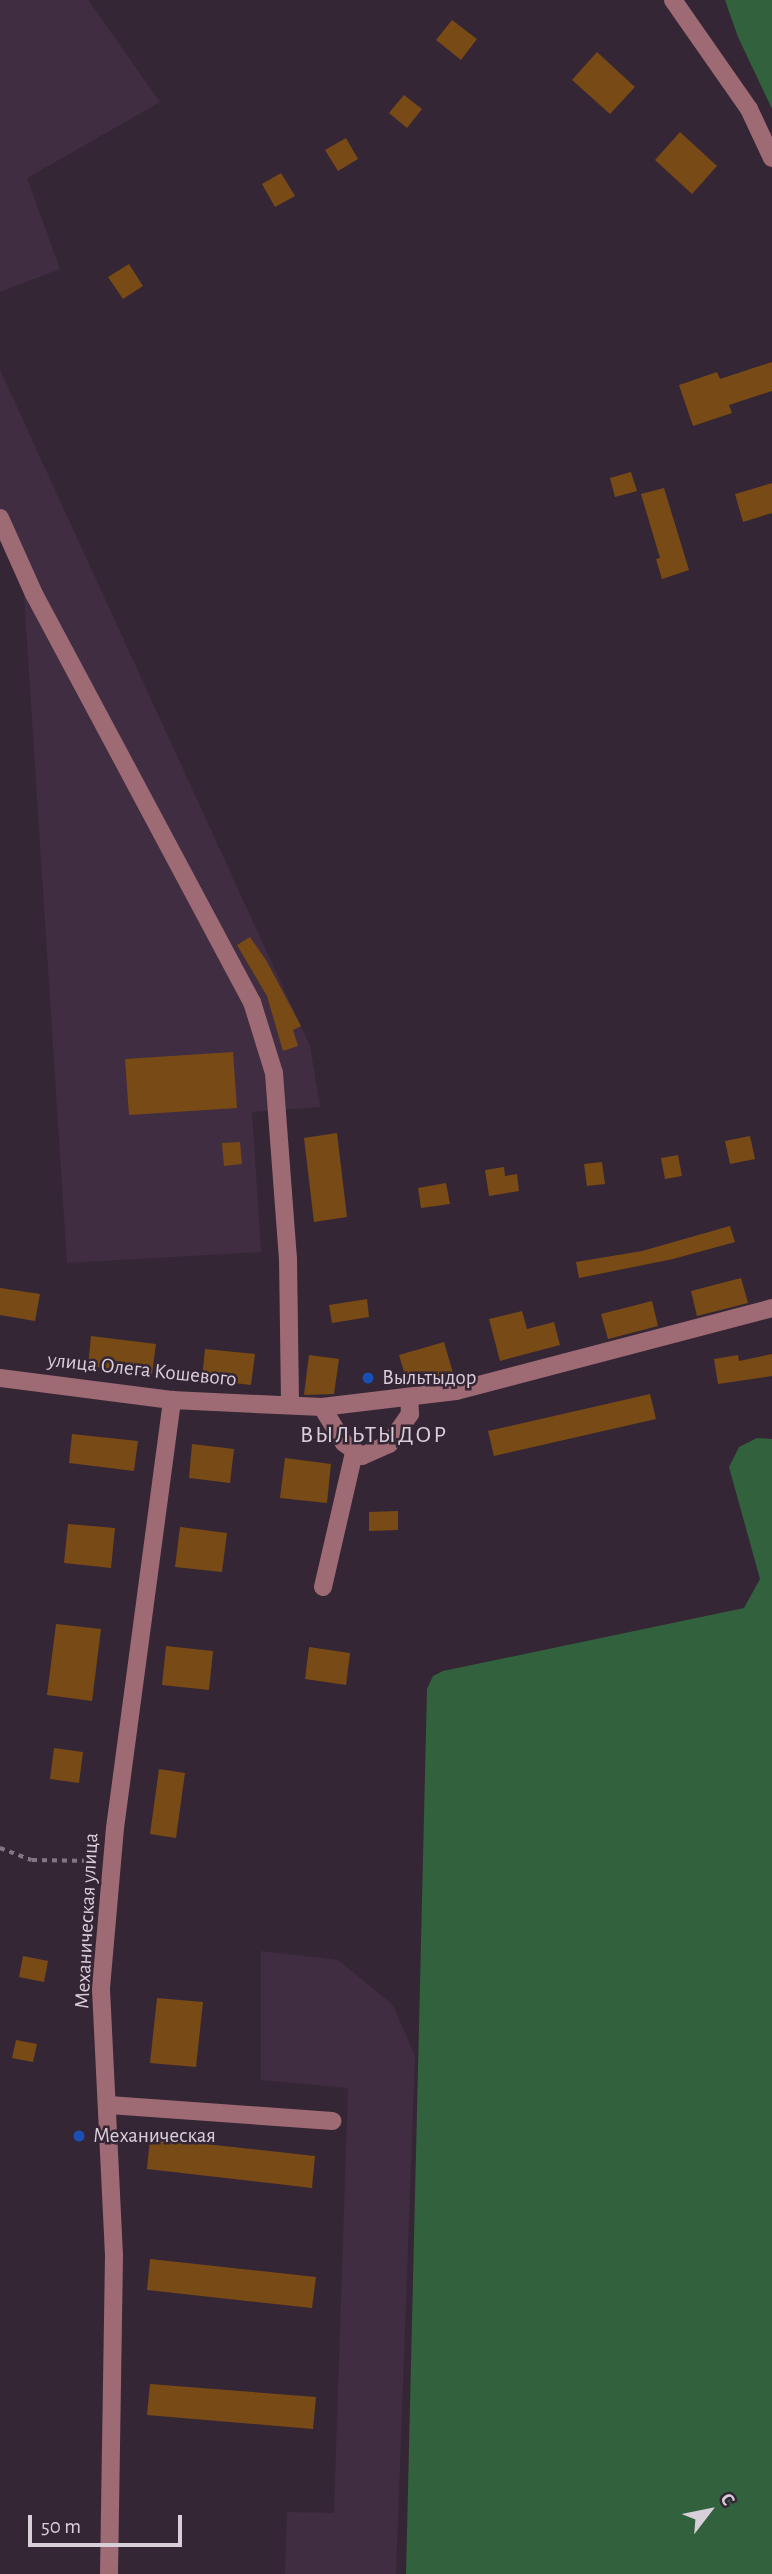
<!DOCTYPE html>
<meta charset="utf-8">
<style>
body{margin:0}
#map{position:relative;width:772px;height:2574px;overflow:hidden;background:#352635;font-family:"Alegreya Sans",sans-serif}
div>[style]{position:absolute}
.built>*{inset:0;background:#402d41}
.green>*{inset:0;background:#31613d}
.building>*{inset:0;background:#784a15}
.path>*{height:3.5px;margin-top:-1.75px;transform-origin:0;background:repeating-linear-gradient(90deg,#837683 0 5px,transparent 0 10px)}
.minor>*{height:18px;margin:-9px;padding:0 9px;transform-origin:9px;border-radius:9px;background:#9e6a74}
.dots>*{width:19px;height:19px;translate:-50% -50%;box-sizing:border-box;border:4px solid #352635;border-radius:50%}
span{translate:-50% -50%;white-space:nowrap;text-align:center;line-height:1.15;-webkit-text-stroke:5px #352635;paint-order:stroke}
.street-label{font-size:21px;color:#d9cfd9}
.poi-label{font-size:21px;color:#d9cfd9}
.left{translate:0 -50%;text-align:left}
.quarter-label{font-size:24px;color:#d9cfd9;letter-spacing:2px}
.north{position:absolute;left:674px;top:2476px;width:70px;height:70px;-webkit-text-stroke:5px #352635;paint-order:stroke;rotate:58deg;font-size:19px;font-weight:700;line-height:28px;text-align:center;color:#d9cfd9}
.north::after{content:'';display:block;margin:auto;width:24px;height:32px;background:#d9cfd9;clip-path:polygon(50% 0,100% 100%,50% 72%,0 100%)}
.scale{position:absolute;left:28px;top:2515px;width:154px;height:32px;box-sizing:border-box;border:4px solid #d9cfd9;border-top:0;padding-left:9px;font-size:21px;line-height:24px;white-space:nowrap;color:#d9cfd9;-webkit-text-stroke:5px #352635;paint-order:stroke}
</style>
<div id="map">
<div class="built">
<i style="clip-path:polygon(0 0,88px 0,160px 102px,27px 178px,60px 269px,0 292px)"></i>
<i style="clip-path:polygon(0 370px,310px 1046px,320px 1107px,252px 1112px,261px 1252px,67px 1263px,24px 595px,0 541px)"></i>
<i style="clip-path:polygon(261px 1951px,338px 1960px,393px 2005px,415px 2056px,396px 2574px,285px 2574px,287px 2512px,334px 2513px,348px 2088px,261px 2080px)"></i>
</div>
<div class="green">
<i style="clip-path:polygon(725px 0,772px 0,772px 109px,738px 37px)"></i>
<i style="clip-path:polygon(757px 1438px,772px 1439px,772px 2574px,406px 2574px,427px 1689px,433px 1676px,443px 1671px,744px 1608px,760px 1579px,729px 1467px,739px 1447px)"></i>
</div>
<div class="building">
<i style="clip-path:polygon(452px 20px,477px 39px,461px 60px,436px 40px)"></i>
<i style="clip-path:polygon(597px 52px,635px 87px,610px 114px,572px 80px)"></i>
<i style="clip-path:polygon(404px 95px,422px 109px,407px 128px,389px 113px)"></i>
<i style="clip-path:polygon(680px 132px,717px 166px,692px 194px,655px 160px)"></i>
<i style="clip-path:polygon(346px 138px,358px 159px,338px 171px,325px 150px)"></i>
<i style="clip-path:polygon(281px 173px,295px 196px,275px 207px,262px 184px)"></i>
<i style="clip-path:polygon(129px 264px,143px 286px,123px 299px,108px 277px)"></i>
<i style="clip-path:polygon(772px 362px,772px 391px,729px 405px,732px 413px,693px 426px,679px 385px,717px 372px,720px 379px)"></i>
<i style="clip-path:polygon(631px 472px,637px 491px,615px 497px,610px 478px)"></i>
<i style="clip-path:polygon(772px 483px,772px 513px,743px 522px,735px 494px)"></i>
<i style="clip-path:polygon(664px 488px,689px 570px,662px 579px,656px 559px,660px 558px,641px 494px)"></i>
<i style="clip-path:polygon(250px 937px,266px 960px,301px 1026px,293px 1030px,298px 1046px,283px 1051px,267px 996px,237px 945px)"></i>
<i style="clip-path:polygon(233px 1052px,237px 1108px,129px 1115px,125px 1059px)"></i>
<i style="clip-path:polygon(337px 1133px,347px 1217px,314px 1222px,304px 1138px)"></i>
<i style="clip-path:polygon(750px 1136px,755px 1159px,730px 1164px,725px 1141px)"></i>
<i style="clip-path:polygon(240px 1142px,242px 1164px,224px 1166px,222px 1143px)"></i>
<i style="clip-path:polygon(678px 1155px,682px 1176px,665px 1179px,661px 1158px)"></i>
<i style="clip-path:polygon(602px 1162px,605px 1184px,587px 1186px,584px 1164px)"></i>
<i style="clip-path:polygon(504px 1167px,505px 1176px,517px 1174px,519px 1191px,489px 1196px,485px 1170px)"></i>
<i style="clip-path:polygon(446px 1183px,450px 1204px,421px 1208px,418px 1188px)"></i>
<i style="clip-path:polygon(730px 1226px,735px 1242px,673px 1259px,579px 1278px,576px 1262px,642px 1251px)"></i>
<i style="clip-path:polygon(741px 1278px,748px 1303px,697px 1316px,691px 1291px)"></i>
<i style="clip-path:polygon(0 1288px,40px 1294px,35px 1321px,0 1315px)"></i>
<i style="clip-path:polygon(367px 1299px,369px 1317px,332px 1323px,329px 1305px)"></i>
<i style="clip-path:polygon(652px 1301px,658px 1326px,608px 1339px,601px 1314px)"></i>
<i style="clip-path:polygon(522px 1311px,527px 1329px,554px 1322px,560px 1345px,500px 1361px,489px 1319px)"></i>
<i style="clip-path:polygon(91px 1336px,156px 1344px,152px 1374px,88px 1366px)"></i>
<i style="clip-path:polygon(444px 1342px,453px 1373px,408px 1385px,399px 1355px)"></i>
<i style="clip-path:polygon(205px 1349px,255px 1354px,251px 1385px,202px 1379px)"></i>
<i style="clip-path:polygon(772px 1354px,772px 1376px,718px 1384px,714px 1359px,738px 1355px,739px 1361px)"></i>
<i style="clip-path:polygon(309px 1355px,339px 1359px,334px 1394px,304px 1395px)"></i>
<i style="clip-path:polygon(650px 1394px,656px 1419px,494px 1456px,488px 1431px)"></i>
<i style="clip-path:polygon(72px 1434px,138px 1441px,134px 1471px,69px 1463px)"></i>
<i style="clip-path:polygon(192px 1444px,234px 1449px,230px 1483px,189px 1478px)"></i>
<i style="clip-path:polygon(285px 1458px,331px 1464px,327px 1503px,280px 1498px)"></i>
<i style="clip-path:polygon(398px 1511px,398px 1530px,369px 1531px,369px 1512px)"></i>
<i style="clip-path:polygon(68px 1524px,115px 1528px,111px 1568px,64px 1563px)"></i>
<i style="clip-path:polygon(180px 1527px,227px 1533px,222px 1572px,175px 1567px)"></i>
<i style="clip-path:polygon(56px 1624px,101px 1629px,92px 1701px,47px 1695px)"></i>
<i style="clip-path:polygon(166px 1646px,213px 1651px,209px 1690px,162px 1685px)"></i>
<i style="clip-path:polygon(309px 1647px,350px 1653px,346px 1685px,305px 1679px)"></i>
<i style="clip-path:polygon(54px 1748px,83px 1752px,79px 1783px,50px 1779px)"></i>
<i style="clip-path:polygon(159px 1769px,185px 1773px,176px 1838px,150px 1834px)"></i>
<i style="clip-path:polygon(23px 1956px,48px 1961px,44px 1982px,19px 1977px)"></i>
<i style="clip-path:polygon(157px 1998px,203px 2002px,196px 2067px,150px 2063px)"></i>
<i style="clip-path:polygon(16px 2040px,37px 2044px,33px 2062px,12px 2058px)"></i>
<i style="clip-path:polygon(150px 2138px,315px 2156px,312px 2188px,147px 2169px)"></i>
<i style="clip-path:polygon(150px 2259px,316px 2277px,312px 2308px,147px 2290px)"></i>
<i style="clip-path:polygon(150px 2384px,316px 2397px,313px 2429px,147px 2415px)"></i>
</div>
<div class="path">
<i style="left:0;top:1848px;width:34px;rotate:21deg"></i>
<i style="left:32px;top:1860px;width:62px;rotate:0.9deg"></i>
</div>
<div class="minor">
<i style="left:673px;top:0;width:133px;rotate:55.1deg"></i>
<i style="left:749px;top:109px;width:54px;rotate:64.9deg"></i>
<i style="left:0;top:518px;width:83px;rotate:65.9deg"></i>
<i style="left:34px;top:594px;width:463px;rotate:61.9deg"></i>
<i style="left:252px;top:1002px;width:74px;rotate:72.8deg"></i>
<i style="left:274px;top:1073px;width:186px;rotate:85.7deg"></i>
<i style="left:288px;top:1258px;width:146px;rotate:89.2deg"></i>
<i style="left:0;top:1378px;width:173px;rotate:7.3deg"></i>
<i style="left:172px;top:1400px;width:150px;rotate:2.7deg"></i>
<i style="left:322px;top:1407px;width:135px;rotate:-6.8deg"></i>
<i style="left:456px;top:1391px;width:327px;rotate:-14.7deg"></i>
<i style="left:322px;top:1407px;width:42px;rotate:58.6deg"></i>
<i style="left:344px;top:1443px;width:22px;rotate:36deg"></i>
<i style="left:362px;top:1456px;width:30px;rotate:-24deg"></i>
<i style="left:389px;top:1444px;width:37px;rotate:-55deg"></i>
<i style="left:410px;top:1414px;width:17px;rotate:-93deg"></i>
<i style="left:323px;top:1587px;width:138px;rotate:-77deg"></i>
<i style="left:109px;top:2105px;width:224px;rotate:4.1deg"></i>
<i style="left:109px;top:2574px;width:319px;rotate:-89.1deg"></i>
<i style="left:114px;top:2255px;width:267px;rotate:-92.8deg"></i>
<i style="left:101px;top:1988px;width:161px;rotate:-85deg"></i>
<i style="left:115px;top:1828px;width:432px;rotate:-82.4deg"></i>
</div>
<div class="dots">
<i style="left:368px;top:1378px;background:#1a4fb4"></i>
<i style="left:79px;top:2136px;background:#1a4fb4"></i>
</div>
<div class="street-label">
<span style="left:142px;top:1370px;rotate:6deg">улица Олега Кошевого</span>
<span style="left:87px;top:1921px;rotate:-87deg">Механическая улица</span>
</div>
<div class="poi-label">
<span class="left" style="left:382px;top:1378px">Выльтыдор</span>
<span class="left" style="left:93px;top:2136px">Механическая</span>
</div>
<div class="quarter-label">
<span style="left:374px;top:1436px">ВЫЛЬТЫДОР</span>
</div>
<div class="north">С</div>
<div class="scale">50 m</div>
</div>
